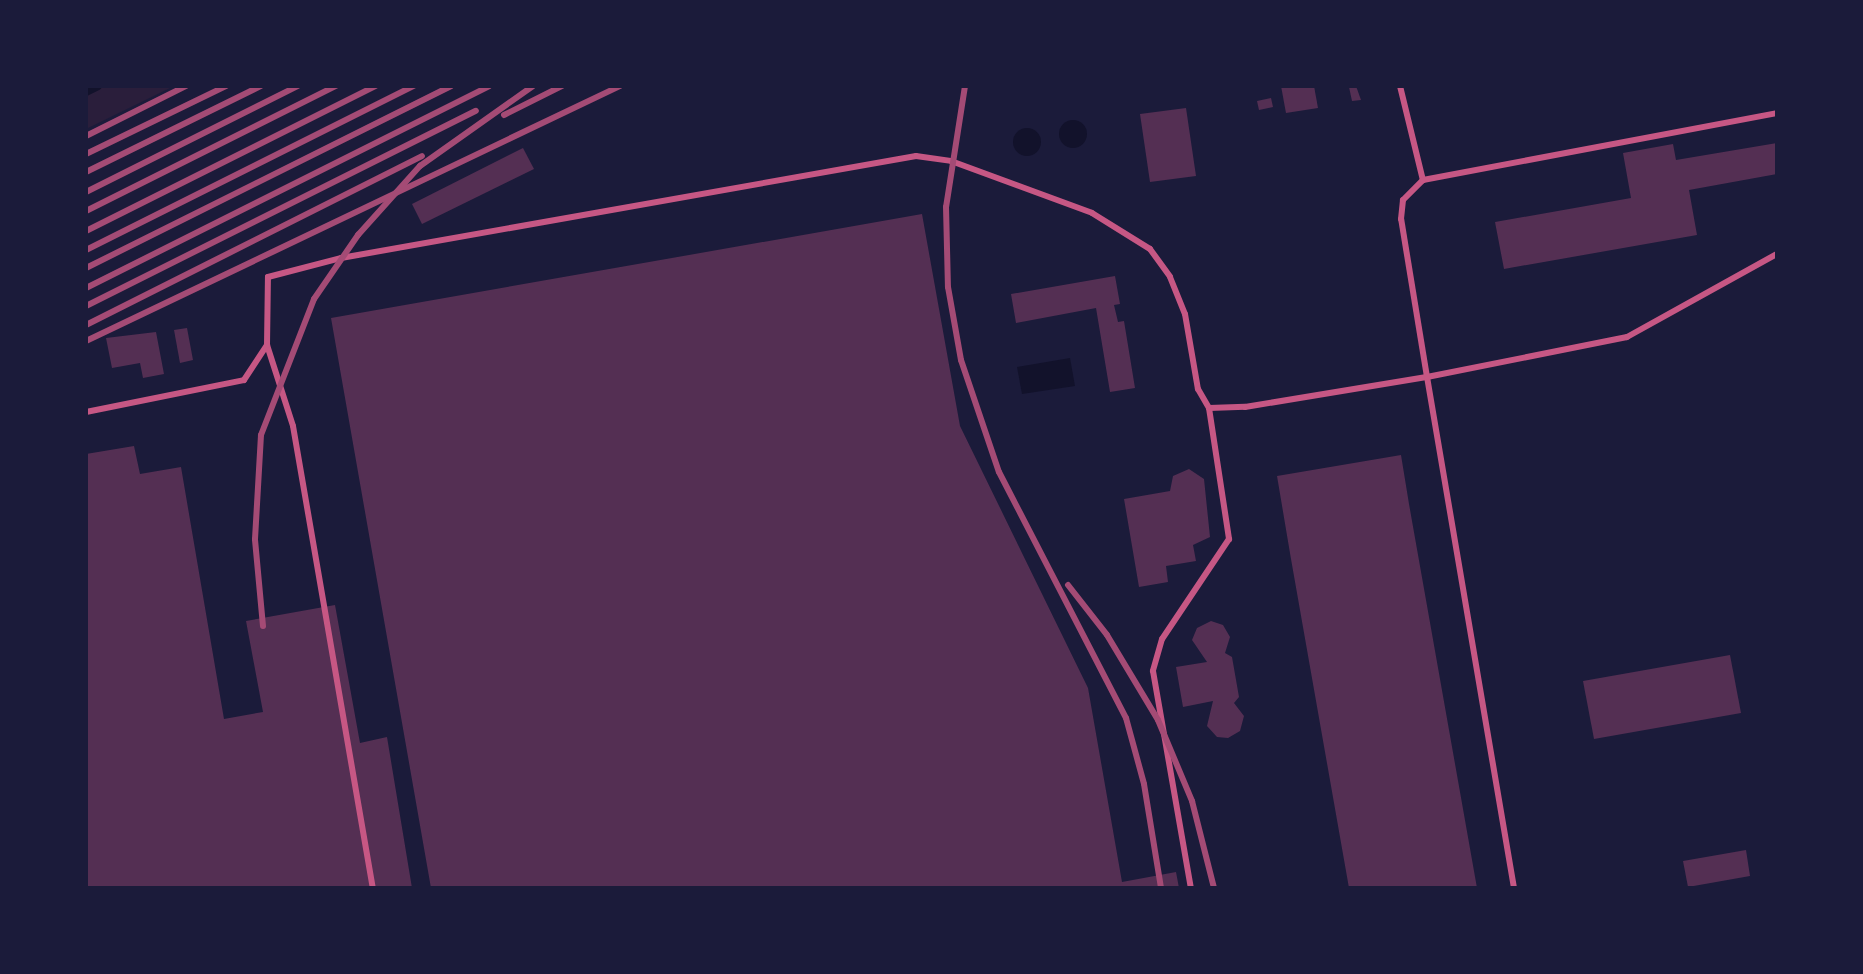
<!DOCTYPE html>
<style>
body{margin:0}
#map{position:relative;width:1863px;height:974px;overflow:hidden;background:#1b1b3a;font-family:Montserrat,sans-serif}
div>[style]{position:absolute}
.green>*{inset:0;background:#2a1e3b}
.water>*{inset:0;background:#12122b}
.round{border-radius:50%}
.stream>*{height:7px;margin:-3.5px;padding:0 3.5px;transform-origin:3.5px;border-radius:3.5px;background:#12122b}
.building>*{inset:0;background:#542f53}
.service>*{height:6px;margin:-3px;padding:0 3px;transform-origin:3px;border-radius:3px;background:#c65784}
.rail>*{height:6px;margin:-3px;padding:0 3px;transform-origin:3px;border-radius:3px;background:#a44b75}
span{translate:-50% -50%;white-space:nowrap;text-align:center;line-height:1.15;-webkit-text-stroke:8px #1b1b3a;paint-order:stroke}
.frame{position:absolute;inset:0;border:88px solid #1b1b3a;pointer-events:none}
</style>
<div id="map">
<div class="green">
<i style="clip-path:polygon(86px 86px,174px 86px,86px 129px)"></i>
</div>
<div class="water">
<i class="round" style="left:1059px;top:120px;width:28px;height:28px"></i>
<i class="round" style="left:1013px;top:128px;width:28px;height:28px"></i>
<i style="clip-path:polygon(1070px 358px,1075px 386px,1022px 394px,1017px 367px)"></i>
</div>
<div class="stream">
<i style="left:86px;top:92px;width:13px;rotate:-27deg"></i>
</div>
<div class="building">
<i style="clip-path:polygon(1281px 86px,1314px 86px,1318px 108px,1286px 113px)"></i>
<i style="clip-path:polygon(1356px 86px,1361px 100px,1352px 101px,1349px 87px)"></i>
<i style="clip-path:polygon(1271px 98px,1273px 107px,1259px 110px,1257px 101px)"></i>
<i style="clip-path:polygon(1186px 108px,1196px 176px,1150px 182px,1140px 114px)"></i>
<i style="clip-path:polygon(1777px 143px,1777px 174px,1689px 190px,1697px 235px,1504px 269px,1495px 222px,1631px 198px,1623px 153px,1673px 144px,1676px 160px)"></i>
<i style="clip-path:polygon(523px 148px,534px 169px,422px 224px,412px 204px)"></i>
<i style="clip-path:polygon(922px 214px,960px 426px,1088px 688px,1122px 882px,1176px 872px,1179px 888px,431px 888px,331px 318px)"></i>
<i style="clip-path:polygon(1115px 276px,1120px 304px,1114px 305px,1118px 322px,1124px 321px,1135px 388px,1110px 392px,1096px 308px,1016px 323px,1011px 294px)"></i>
<i style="clip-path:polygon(187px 328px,193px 360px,180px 363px,174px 330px)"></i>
<i style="clip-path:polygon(156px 332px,164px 374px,143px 378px,140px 363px,112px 368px,106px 338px)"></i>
<i style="clip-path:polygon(134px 446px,140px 474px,181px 467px,224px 719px,263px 712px,246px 621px,335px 605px,360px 743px,387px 737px,412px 888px,86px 888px,86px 454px)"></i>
<i style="clip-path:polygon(1401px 455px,1409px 504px,1477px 888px,1349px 888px,1291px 559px,1277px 476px)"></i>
<i style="clip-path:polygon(1189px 469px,1204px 479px,1210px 537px,1193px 545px,1196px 561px,1166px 566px,1168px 582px,1139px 587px,1124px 499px,1170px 491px,1173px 476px)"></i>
<i style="clip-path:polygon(1211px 621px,1223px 625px,1230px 637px,1225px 653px,1232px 657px,1239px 697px,1234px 703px,1244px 716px,1240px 731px,1228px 738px,1217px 737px,1207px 726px,1213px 701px,1183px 707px,1176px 667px,1207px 662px,1192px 640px,1197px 628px)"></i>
<i style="clip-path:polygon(1730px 655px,1741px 713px,1594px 739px,1583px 681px)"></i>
<i style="clip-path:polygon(1746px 850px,1750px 876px,1688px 887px,1683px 861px)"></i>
</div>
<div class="service">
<i style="left:1400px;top:86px;width:97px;rotate:76.3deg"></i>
<i style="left:267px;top:345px;width:85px;rotate:72.2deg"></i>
<i style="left:293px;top:426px;width:469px;rotate:80.2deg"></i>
<i style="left:1209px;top:408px;width:36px;rotate:-2deg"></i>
<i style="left:1245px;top:407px;width:184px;rotate:-9.4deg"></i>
<i style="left:1427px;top:377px;width:160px;rotate:-99.3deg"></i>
<i style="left:1401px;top:219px;width:19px;rotate:-84deg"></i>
<i style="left:1403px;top:200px;width:28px;rotate:-45deg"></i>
<i style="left:1423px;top:180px;width:360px;rotate:-10.7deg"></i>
<i style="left:86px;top:412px;width:161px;rotate:-11.4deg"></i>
<i style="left:244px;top:380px;width:42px;rotate:-56.7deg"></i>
<i style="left:267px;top:345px;width:68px;rotate:-89.2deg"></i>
<i style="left:268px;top:277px;width:75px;rotate:-14.6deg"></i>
<i style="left:341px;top:258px;width:584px;rotate:-10.06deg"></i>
<i style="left:916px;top:156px;width:35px;rotate:8deg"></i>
<i style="left:951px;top:161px;width:150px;rotate:20.2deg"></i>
<i style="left:1092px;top:213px;width:68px;rotate:31.8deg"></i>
<i style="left:1150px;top:249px;width:34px;rotate:54deg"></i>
<i style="left:1170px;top:277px;width:40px;rotate:68deg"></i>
<i style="left:1185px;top:314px;width:76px;rotate:80.2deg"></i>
<i style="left:1198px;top:389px;width:22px;rotate:60deg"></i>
<i style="left:1209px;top:408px;width:133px;rotate:81.3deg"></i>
<i style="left:1229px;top:539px;width:120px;rotate:123.8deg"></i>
<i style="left:1162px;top:639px;width:33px;rotate:106deg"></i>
<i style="left:1153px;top:671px;width:220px;rotate:80.1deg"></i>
<i style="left:1514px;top:888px;width:518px;rotate:-99.66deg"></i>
<i style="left:1427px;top:377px;width:204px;rotate:-11.3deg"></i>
<i style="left:1627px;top:337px;width:171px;rotate:-29deg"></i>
</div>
<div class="rail">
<i style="left:965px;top:86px;width:122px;rotate:98.9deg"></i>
<i style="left:946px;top:207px;width:80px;rotate:88.6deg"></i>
<i style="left:948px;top:287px;width:74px;rotate:79.9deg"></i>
<i style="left:961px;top:360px;width:118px;rotate:71.3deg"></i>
<i style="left:999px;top:472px;width:277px;rotate:62.7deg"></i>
<i style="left:1126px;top:718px;width:68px;rotate:74.7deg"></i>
<i style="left:1144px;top:784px;width:105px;rotate:80.7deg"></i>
<i style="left:504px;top:115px;width:65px;rotate:-26.6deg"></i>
<i style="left:86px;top:136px;width:112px;rotate:-26.6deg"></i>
<i style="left:86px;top:154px;width:156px;rotate:-25.9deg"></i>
<i style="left:86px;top:172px;width:195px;rotate:-26.2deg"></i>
<i style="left:86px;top:192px;width:237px;rotate:-26.6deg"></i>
<i style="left:86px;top:211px;width:280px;rotate:-26.6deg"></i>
<i style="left:86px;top:231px;width:324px;rotate:-26.6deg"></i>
<i style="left:86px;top:250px;width:367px;rotate:-26.6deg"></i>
<i style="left:86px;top:268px;width:408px;rotate:-26.5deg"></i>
<i style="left:86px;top:288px;width:451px;rotate:-26.6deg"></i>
<i style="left:86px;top:306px;width:436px;rotate:-26.6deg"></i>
<i style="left:86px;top:325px;width:376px;rotate:-26.7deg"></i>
<i style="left:86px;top:341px;width:592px;rotate:-25.53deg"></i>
<i style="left:1068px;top:585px;width:63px;rotate:52deg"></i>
<i style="left:1107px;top:635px;width:99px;rotate:59deg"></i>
<i style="left:1158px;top:720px;width:88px;rotate:67.2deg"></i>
<i style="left:1192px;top:801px;width:90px;rotate:75.8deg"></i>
<i style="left:263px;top:626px;width:87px;rotate:-95.3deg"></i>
<i style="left:255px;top:539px;width:104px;rotate:-86.7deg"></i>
<i style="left:261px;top:435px;width:146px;rotate:-68.7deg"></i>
<i style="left:314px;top:299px;width:78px;rotate:-55.5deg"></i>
<i style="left:358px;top:235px;width:93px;rotate:-48.1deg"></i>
<i style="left:420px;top:166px;width:138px;rotate:-35.3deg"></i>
</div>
<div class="frame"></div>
</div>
